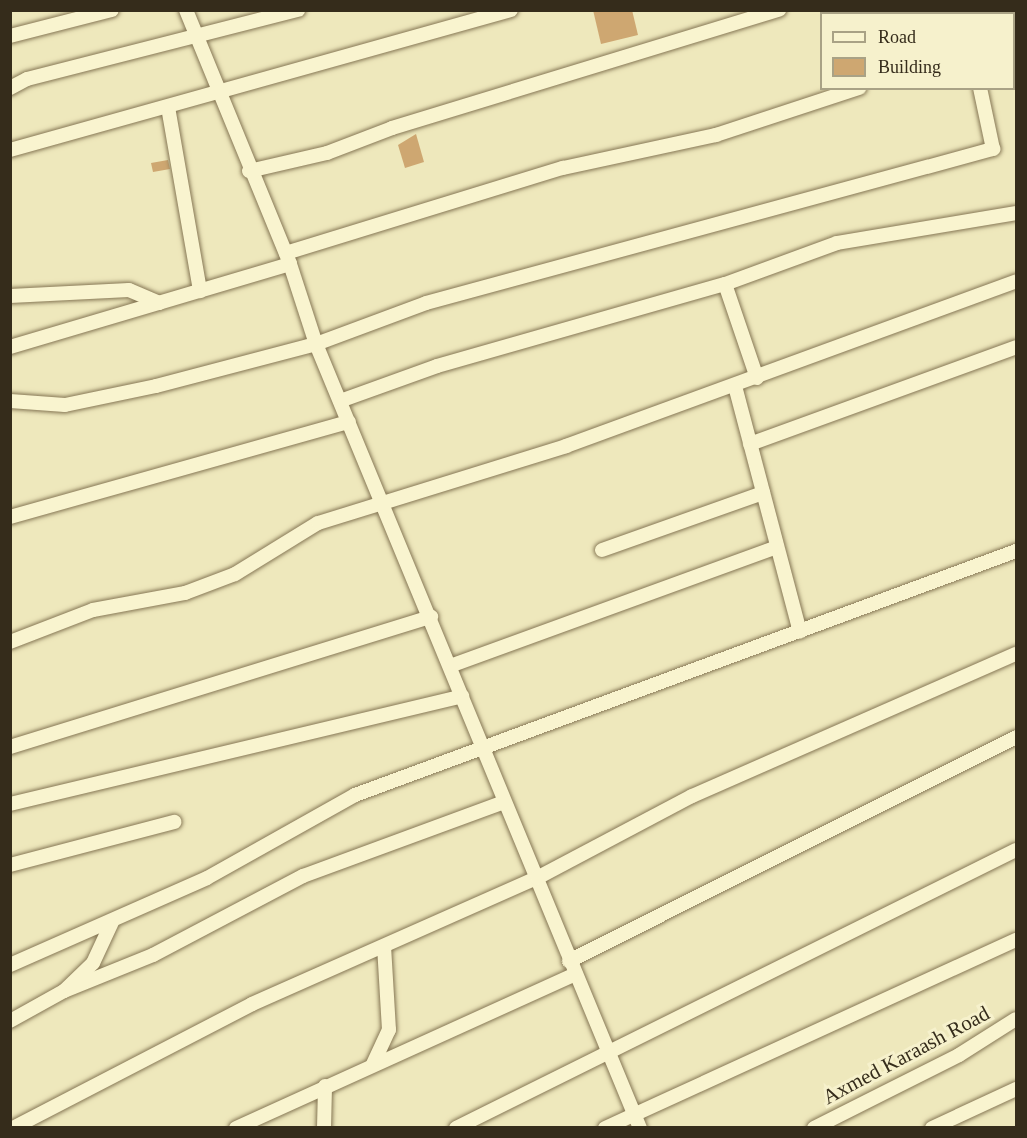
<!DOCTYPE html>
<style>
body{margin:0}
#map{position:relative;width:1027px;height:1138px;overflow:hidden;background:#eee8bc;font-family:"Times New Roman",serif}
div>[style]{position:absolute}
.building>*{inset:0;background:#cea771}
.roads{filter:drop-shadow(0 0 2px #867755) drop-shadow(0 0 2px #867755)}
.street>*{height:14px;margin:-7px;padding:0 7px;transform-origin:7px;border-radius:7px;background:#f9f4cf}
span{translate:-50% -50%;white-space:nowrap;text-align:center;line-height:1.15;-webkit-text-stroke:6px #f6f1cc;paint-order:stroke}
.street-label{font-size:21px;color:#352c1b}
.frame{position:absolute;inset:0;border:12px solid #352c1b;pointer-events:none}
.legend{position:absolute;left:820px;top:12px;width:195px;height:78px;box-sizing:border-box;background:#f6f1cc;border:2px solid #a9a285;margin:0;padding:8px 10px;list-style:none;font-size:18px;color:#352c1b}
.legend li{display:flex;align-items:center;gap:12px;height:30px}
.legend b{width:30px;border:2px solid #a9a285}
</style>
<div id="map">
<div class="building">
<i style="clip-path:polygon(593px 10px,632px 10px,638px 35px,601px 44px)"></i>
<i style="clip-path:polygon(416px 134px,424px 162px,405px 168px,398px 145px)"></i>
<i style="clip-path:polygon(168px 160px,170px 169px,153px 172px,151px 163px)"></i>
</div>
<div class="roads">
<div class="street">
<i style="left:186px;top:10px;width:274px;rotate:67.7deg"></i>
<i style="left:290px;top:264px;width:84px;rotate:72deg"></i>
<i style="left:316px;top:344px;width:848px;rotate:67.55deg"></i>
<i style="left:10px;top:36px;width:105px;rotate:-14.3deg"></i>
<i style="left:1014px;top:37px;width:2px;rotate:-27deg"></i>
<i style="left:10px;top:88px;width:19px;rotate:-28deg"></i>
<i style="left:27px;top:79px;width:280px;rotate:-14.3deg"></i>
<i style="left:168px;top:107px;width:187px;rotate:80.1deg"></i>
<i style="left:10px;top:150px;width:520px;rotate:-15.61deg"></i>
<i style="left:249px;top:171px;width:80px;rotate:-13deg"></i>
<i style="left:327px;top:153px;width:70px;rotate:-21deg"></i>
<i style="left:392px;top:128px;width:405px;rotate:-17deg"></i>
<i style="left:286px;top:253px;width:290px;rotate:-17.1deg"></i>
<i style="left:563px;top:168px;width:157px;rotate:-12.2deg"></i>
<i style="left:716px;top:135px;width:151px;rotate:-18.2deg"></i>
<i style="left:10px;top:296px;width:119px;rotate:-2.9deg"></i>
<i style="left:129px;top:290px;width:33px;rotate:23deg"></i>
<i style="left:10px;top:347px;width:292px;rotate:-16.5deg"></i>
<i style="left:757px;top:378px;width:99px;rotate:-108.8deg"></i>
<i style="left:725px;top:284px;width:119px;rotate:-20.1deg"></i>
<i style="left:837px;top:243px;width:181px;rotate:-9.5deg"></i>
<i style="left:735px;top:386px;width:254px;rotate:75.2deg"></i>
<i style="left:10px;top:401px;width:55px;rotate:4.2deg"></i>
<i style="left:65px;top:405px;width:93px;rotate:-11.8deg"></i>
<i style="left:156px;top:386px;width:165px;rotate:-14.7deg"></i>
<i style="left:316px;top:344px;width:117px;rotate:-20.4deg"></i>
<i style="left:426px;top:303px;width:588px;rotate:-15.2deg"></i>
<i style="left:993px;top:149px;width:62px;rotate:-102deg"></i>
<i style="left:340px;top:401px;width:103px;rotate:-19.8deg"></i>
<i style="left:437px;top:366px;width:299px;rotate:-15.9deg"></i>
<i style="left:750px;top:444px;width:283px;rotate:-20deg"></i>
<i style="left:10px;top:517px;width:352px;rotate:-15.7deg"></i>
<i style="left:602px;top:550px;width:171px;rotate:-19.5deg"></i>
<i style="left:10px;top:642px;width:89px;rotate:-21.1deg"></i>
<i style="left:93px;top:610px;width:94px;rotate:-10.5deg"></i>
<i style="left:185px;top:593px;width:53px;rotate:-20.8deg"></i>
<i style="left:235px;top:574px;width:97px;rotate:-31.6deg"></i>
<i style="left:318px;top:523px;width:260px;rotate:-17.2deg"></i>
<i style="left:566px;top:446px;width:479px;rotate:-20.1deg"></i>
<i style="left:450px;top:666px;width:348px;rotate:-20deg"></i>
<i style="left:10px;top:747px;width:441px;rotate:-17.2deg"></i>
<i style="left:10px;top:804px;width:465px;rotate:-13.4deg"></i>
<i style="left:10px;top:865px;width:170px;rotate:-14.7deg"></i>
<i style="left:569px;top:961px;width:500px;rotate:-26.6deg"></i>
<i style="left:10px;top:965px;width:215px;rotate:-23.8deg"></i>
<i style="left:207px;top:878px;width:170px;rotate:-29.3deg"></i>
<i style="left:355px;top:795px;width:705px;rotate:-20.26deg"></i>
<i style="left:64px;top:991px;width:96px;rotate:-22deg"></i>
<i style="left:153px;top:955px;width:170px;rotate:-27.8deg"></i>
<i style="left:303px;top:876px;width:214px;rotate:-20.2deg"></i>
<i style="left:10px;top:1021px;width:62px;rotate:-29.1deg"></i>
<i style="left:64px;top:991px;width:40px;rotate:-44deg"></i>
<i style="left:93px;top:963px;width:45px;rotate:-65.1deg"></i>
<i style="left:373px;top:1064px;width:38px;rotate:-65deg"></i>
<i style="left:389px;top:1030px;width:84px;rotate:-93.4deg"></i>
<i style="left:13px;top:1128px;width:269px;rotate:-27.4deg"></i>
<i style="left:252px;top:1004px;width:312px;rotate:-23.9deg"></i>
<i style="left:537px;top:878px;width:175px;rotate:-27.9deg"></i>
<i style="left:692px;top:796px;width:354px;rotate:-23.7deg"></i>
<i style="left:236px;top:1128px;width:372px;rotate:-24.4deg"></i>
<i style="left:324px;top:1128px;width:42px;rotate:-88.6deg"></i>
<i style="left:456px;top:1128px;width:625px;rotate:-26.4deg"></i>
<i style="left:605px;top:1128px;width:452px;rotate:-24.6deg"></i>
<i style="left:814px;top:1128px;width:162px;rotate:-26.7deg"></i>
<i style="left:959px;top:1055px;width:67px;rotate:-32.3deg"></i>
<i style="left:932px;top:1128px;width:93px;rotate:-24.9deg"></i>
</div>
</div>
<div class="street-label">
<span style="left:906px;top:1055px;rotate:-28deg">Axmed Karaash Road</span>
</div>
<div class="frame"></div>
<ul class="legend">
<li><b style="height:8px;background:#f9f4cf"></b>Road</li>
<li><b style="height:16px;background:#cea771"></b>Building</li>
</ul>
</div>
